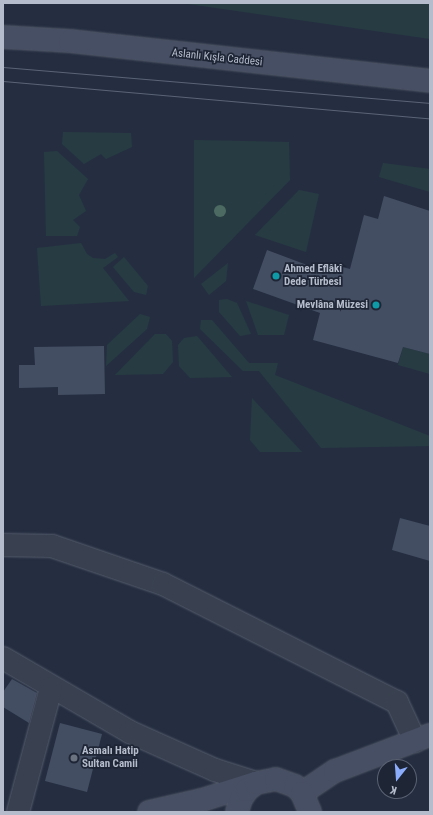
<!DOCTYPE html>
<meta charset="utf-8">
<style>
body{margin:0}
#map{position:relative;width:433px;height:815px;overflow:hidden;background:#252e41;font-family:"Roboto Condensed",sans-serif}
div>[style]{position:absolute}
.green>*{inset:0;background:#273c42}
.building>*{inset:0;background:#444e63}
.roads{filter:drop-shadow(0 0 1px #545c6b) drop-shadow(0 0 1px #545c6b)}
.street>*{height:22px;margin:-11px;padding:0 11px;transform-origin:11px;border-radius:11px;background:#394150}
.secondary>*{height:22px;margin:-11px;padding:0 11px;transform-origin:11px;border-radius:11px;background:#474f64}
.tram>*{height:1px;margin:-0.5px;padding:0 0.5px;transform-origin:0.5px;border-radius:0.5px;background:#5b6477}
.trees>*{width:12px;height:12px;margin:-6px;border-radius:50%;background:#4c6a61}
.dots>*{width:11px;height:11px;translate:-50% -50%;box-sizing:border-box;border:2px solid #1e2636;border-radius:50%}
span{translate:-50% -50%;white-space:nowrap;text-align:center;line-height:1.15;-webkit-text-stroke:3.5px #1e2636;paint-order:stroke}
.street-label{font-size:11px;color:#b5bccb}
.poi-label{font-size:11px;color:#b5bccb;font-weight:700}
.left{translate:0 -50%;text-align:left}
.right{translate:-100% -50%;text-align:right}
.frame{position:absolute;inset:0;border:4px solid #b5bccb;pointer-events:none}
.north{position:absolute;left:377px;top:759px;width:40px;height:40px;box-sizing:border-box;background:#1e2636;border:1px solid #5a6272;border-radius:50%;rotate:197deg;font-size:11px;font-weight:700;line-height:16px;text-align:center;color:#b5bccb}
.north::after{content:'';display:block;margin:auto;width:14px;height:18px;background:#8bacfb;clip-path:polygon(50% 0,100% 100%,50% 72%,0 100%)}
</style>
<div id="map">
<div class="green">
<i style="clip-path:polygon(181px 3px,430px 3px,430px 39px)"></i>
<i style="clip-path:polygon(63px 132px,131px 133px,132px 147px,106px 159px,101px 154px,84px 164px,62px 144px)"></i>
<i style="clip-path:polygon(194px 140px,289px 142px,290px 180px,194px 278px)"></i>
<i style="clip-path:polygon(57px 151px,88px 179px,79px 195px,86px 211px,73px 220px,80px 227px,77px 236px,46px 236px,44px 152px)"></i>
<i style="clip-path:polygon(383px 163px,430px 169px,430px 192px,379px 177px)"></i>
<i style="clip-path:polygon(299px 190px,319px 194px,306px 252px,255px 235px)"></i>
<i style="clip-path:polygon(81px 243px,87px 254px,93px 258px,105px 259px,115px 253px,118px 257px,103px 268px,129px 301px,41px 306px,37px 248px)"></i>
<i style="clip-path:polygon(124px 257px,148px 286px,146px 295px,134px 292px,113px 267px)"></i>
<i style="clip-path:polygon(228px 263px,226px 281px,209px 295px,201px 284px)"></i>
<i style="clip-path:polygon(227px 299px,237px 303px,251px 334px,240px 336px,219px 312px,219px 300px)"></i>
<i style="clip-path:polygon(246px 301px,289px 315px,284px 335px,258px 335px)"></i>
<i style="clip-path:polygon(140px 314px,150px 317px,147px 329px,106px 366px,107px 345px)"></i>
<i style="clip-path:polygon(201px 320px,212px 320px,249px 363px,278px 363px,275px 375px,430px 436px,430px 446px,321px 448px,259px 371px,243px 371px,200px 329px)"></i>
<i style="clip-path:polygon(155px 334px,166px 334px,172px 341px,173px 362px,163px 374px,115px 375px)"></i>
<i style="clip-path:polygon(197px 336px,232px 377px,190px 378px,179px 366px,178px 345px,184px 338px)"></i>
<i style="clip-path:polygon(403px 347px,430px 354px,430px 374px,398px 365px)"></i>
<i style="clip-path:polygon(252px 398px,302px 452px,260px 452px,250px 440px)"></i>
</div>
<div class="building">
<i style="clip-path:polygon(384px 196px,430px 211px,430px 354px,403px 347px,398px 363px,313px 340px,320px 313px,253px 289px,267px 250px,331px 274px,334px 265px,350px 269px,364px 215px,378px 219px)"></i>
<i style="clip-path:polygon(104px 346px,105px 394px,58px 395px,58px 387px,19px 388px,19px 365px,35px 365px,34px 347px)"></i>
<i style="clip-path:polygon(400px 518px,430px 526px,430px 561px,392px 550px)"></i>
<i style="clip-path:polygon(12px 679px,37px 693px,29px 723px,3px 707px,3px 692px)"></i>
<i style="clip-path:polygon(60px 723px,102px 734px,87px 792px,45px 781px)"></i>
</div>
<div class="roads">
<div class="street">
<i style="left:3px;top:545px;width:49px;rotate:1.2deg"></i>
<i style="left:52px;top:546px;width:117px;rotate:18.9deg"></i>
<i style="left:163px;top:584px;width:262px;rotate:26.8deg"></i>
<i style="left:397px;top:702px;width:43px;rotate:65.2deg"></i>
<i style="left:3px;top:658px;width:147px;rotate:30.2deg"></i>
<i style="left:130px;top:732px;width:93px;rotate:24.1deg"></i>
<i style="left:215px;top:770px;width:43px;rotate:17.6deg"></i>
<i style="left:18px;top:812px;width:128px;rotate:-75.1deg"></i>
</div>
<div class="secondary">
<i style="left:3px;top:37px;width:67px;rotate:3.4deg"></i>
<i style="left:70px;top:41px;width:362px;rotate:6.3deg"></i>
<i style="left:302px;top:793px;width:40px;rotate:-34deg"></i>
<i style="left:335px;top:771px;width:102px;rotate:-20.8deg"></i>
<i style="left:149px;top:812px;width:54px;rotate:-12.8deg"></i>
<i style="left:202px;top:800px;width:57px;rotate:-17.5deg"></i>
<i style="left:237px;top:812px;width:14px;rotate:-73deg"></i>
<i style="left:241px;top:799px;width:11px;rotate:-56deg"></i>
<i style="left:247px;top:790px;width:11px;rotate:-38deg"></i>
<i style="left:256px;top:783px;width:20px;rotate:-11deg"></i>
<i style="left:276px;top:779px;width:20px;rotate:20deg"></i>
<i style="left:295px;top:786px;width:10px;rotate:45deg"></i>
<i style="left:302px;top:793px;width:21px;rotate:67deg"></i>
</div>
</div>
<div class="tram">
<i style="left:3px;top:67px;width:429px;rotate:4.8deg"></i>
<i style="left:3px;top:81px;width:429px;rotate:5deg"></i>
</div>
<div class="trees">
<i style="left:220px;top:211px"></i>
</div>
<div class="dots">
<i style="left:276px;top:276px;background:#0f9aa8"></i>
<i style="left:376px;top:305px;background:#0f9aa8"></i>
<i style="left:74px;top:758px;background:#6b7280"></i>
</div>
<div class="street-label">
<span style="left:217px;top:58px;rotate:6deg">Aslanlı Kışla Caddesi</span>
</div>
<div class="poi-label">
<span class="left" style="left:284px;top:276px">Ahmed Eflâkî<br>Dede Türbesi</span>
<span class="right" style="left:368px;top:305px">Mevlâna Müzesi</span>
<span class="left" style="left:82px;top:758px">Asmalı Hatip<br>Sultan Camii</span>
</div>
<div class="frame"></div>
<div class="north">K</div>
</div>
